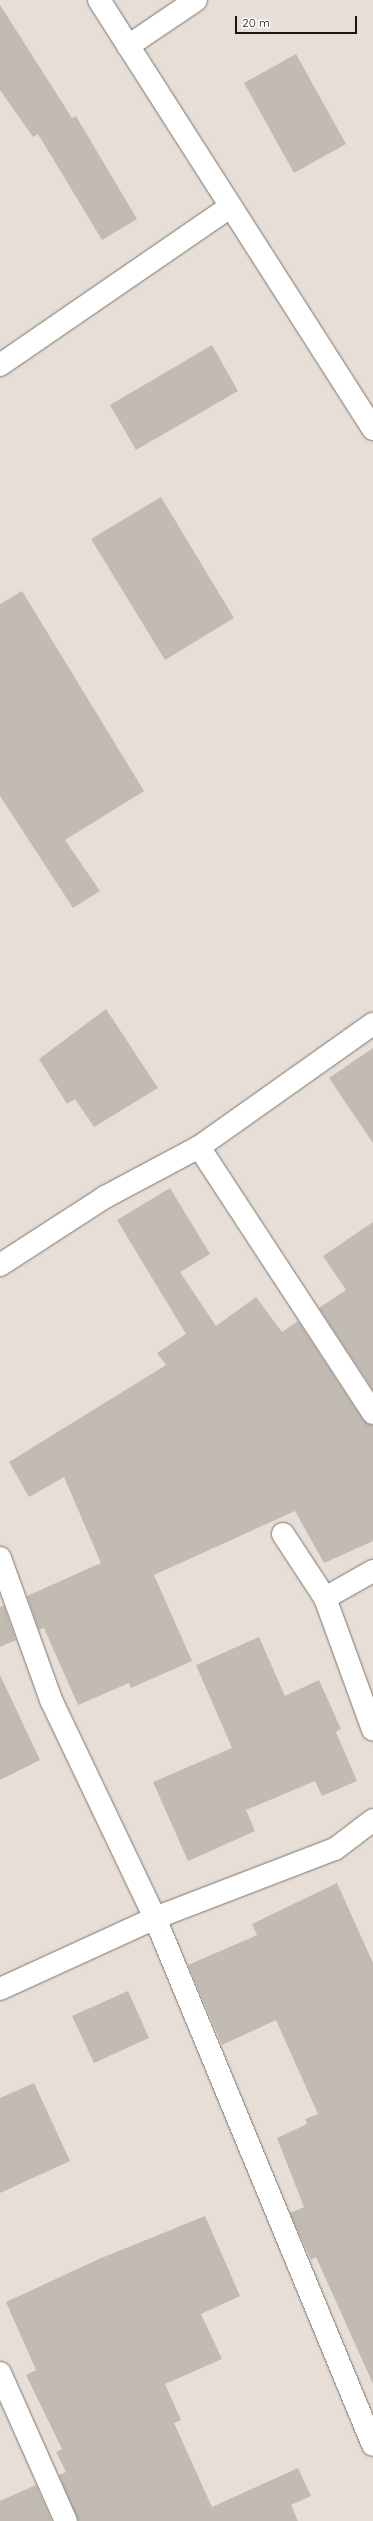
<!DOCTYPE html>
<style>
body{margin:0}
#map{position:relative;width:373px;height:2521px;overflow:hidden;background:#e7dfd7;font-family:Quicksand,sans-serif}
div>[style]{position:absolute}
.building>*{inset:0;background:#c2bbb3}
.roads{filter:drop-shadow(0 0 1px #7c756e) drop-shadow(0 0 1px #7c756e)}
.minor>*{height:22px;margin:-11px;padding:0 11px;transform-origin:11px;border-radius:11px;background:#fff}
span{translate:-50% -50%;white-space:nowrap;text-align:center;line-height:1.15;-webkit-text-stroke:3px #fff;paint-order:stroke}
.scale{position:absolute;left:235px;top:16px;width:122px;height:18px;box-sizing:border-box;border:2px solid #171512;border-top:0;padding-left:5px;font-size:12px;line-height:14px;white-space:nowrap;color:#171512;-webkit-text-stroke:3px #fff;paint-order:stroke}
</style>
<div id="map">
<div class="building">
<i style="clip-path:polygon(0 5px,72px 118px,76px 116px,137px 219px,102px 240px,38px 134px,33px 137px,0 90px)"></i>
<i style="clip-path:polygon(296px 54px,346px 144px,294px 173px,244px 83px)"></i>
<i style="clip-path:polygon(212px 345px,238px 391px,136px 450px,110px 405px)"></i>
<i style="clip-path:polygon(161px 497px,234px 618px,165px 660px,91px 539px)"></i>
<i style="clip-path:polygon(22px 591px,144px 791px,65px 840px,100px 891px,73px 908px,0 796px,0 604px)"></i>
<i style="clip-path:polygon(106px 1009px,158px 1088px,94px 1127px,75px 1099px,67px 1104px,39px 1059px)"></i>
<i style="clip-path:polygon(373px 1048px,373px 1143px,329px 1078px)"></i>
<i style="clip-path:polygon(170px 1188px,210px 1254px,180px 1272px,216px 1326px,256px 1297px,282px 1332px,298px 1321px,363px 1420px,373px 1425px,373px 1541px,324px 1563px,295px 1511px,154px 1575px,192px 1661px,131px 1688px,129px 1683px,78px 1705px,44px 1628px,39px 1630px,27px 1596px,101px 1563px,64px 1477px,29px 1497px,9px 1462px,166px 1365px,157px 1353px,186px 1334px,117px 1220px)"></i>
<i style="clip-path:polygon(373px 1222px,373px 1390px,319px 1308px,346px 1290px,323px 1256px)"></i>
<i style="clip-path:polygon(4px 1606px,16px 1640px,0 1647px,0 1607px)"></i>
<i style="clip-path:polygon(259px 1637px,285px 1696px,319px 1680px,341px 1729px,336px 1732px,357px 1781px,322px 1796px,315px 1781px,246px 1810px,255px 1831px,188px 1861px,153px 1782px,232px 1748px,196px 1665px)"></i>
<i style="clip-path:polygon(0 1675px,40px 1760px,0 1780px)"></i>
<i style="clip-path:polygon(337px 1883px,373px 1963px,373px 2384px,316px 2257px,311px 2260px,290px 2213px,304px 2207px,277px 2138px,307px 2124px,305px 2119px,318px 2114px,276px 2020px,222px 2045px,188px 1965px,257px 1935px,252px 1924px)"></i>
<i style="clip-path:polygon(128px 1991px,149px 2038px,94px 2063px,72px 2016px)"></i>
<i style="clip-path:polygon(34px 2083px,70px 2161px,0 2193px,0 2098px)"></i>
<i style="clip-path:polygon(205px 2216px,240px 2296px,201px 2314px,222px 2359px,165px 2384px,181px 2420px,174px 2423px,212px 2507px,298px 2468px,311px 2496px,291px 2505px,298px 2521px,78px 2521px,59px 2475px,66px 2472px,56px 2452px,62px 2449px,26px 2375px,36px 2370px,6px 2302px,99px 2259px)"></i>
<i style="clip-path:polygon(36px 2485px,52px 2521px,0 2521px,0 2501px)"></i>
</div>
<div class="roads">
<div class="minor">
<i style="left:99px;top:0;width:509px;rotate:57.43deg"></i>
<i style="left:128px;top:46px;width:82px;rotate:-34.1deg"></i>
<i style="left:0;top:365px;width:280px;rotate:-34.5deg"></i>
<i style="left:199px;top:1147px;width:318px;rotate:56.8deg"></i>
<i style="left:0;top:1265px;width:125px;rotate:-32.9deg"></i>
<i style="left:105px;top:1197px;width:106px;rotate:-28deg"></i>
<i style="left:199px;top:1147px;width:213px;rotate:-35.3deg"></i>
<i style="left:283px;top:1534px;width:77px;rotate:56.7deg"></i>
<i style="left:325px;top:1598px;width:140px;rotate:70deg"></i>
<i style="left:0;top:1558px;width:151px;rotate:70.2deg"></i>
<i style="left:51px;top:1700px;width:242px;rotate:64.5deg"></i>
<i style="left:155px;top:1918px;width:570px;rotate:67.53deg"></i>
<i style="left:325px;top:1598px;width:55px;rotate:-29.4deg"></i>
<i style="left:0;top:1989px;width:170px;rotate:-24.6deg"></i>
<i style="left:155px;top:1918px;width:193px;rotate:-21deg"></i>
<i style="left:335px;top:1849px;width:48px;rotate:-37.3deg"></i>
<i style="left:0;top:2373px;width:162px;rotate:66deg"></i>
</div>
</div>
<div class="scale">20 m</div>
</div>
